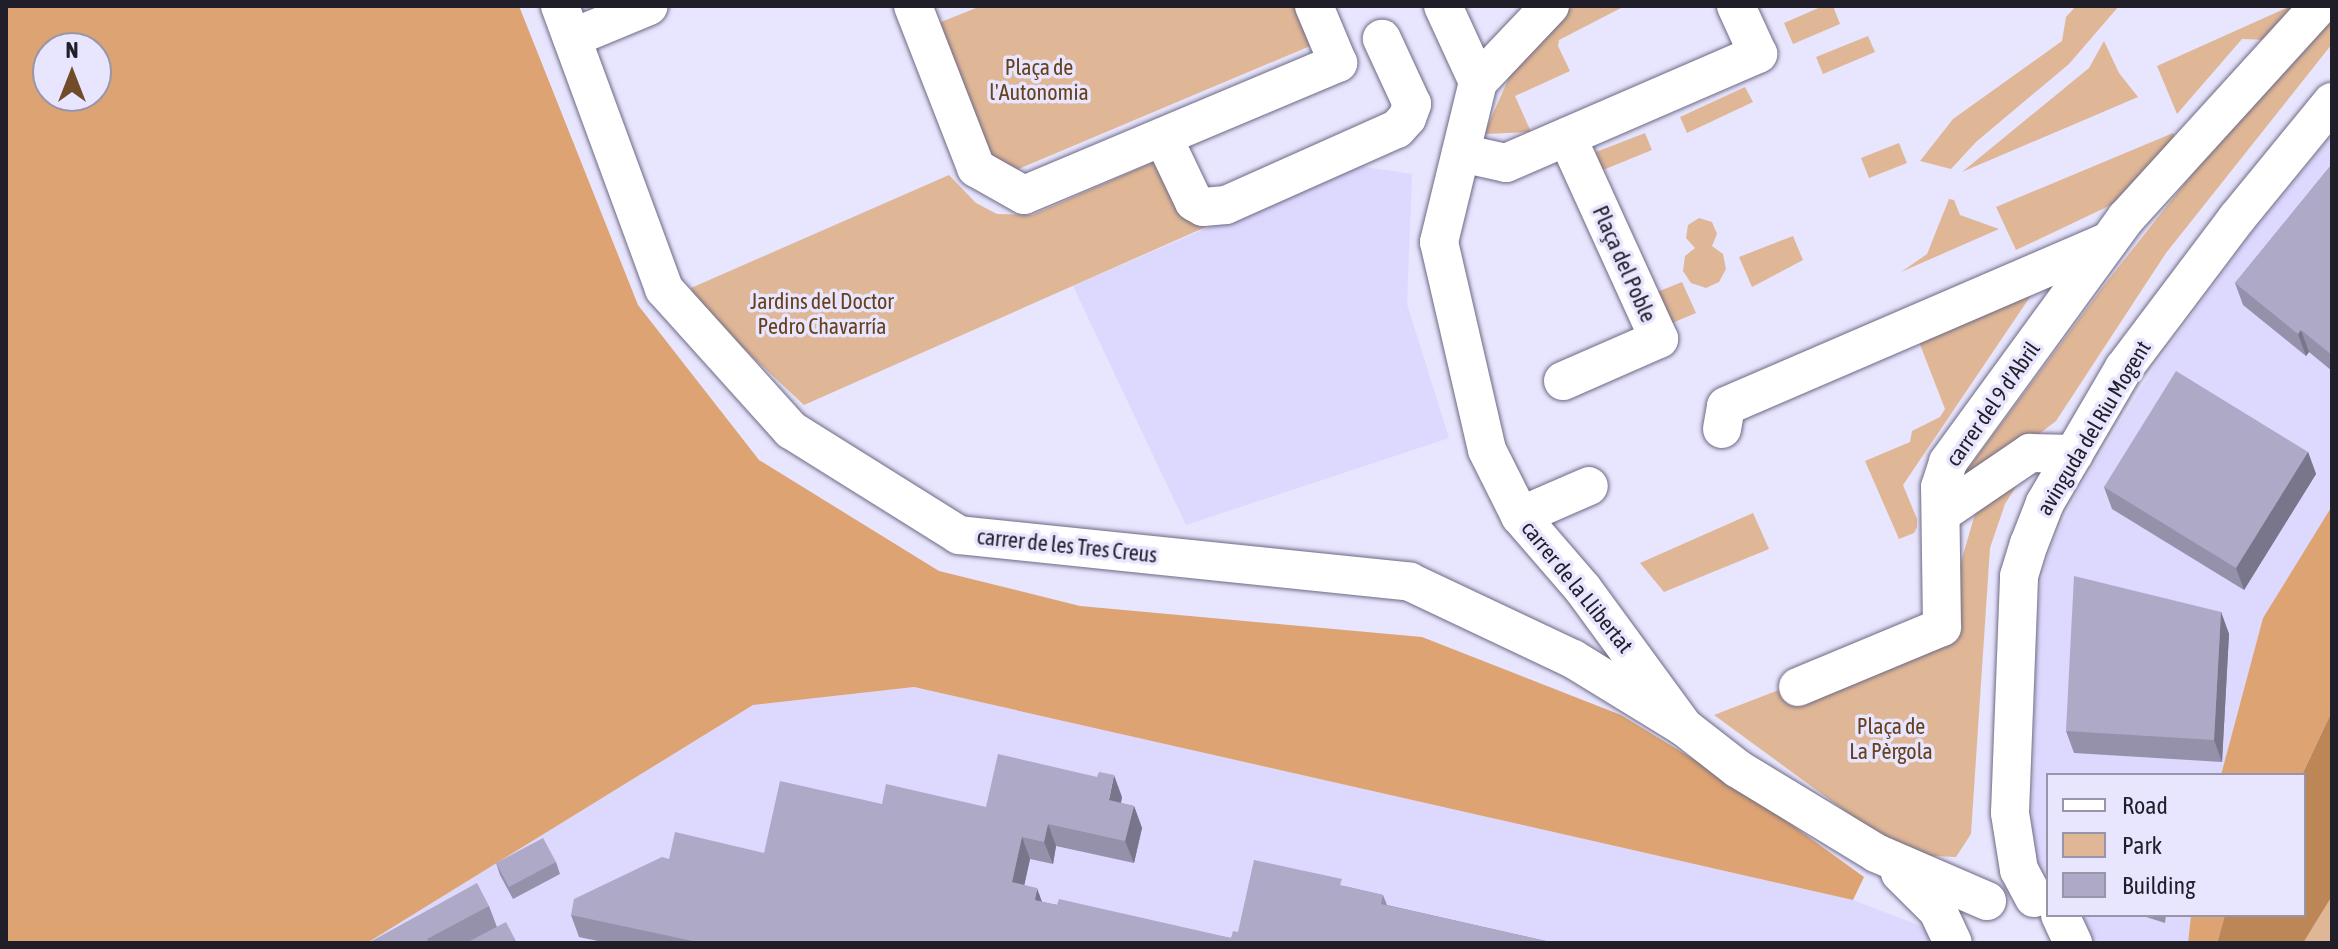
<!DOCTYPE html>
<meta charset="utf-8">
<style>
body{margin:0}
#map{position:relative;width:2338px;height:949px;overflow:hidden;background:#e8e5fe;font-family:"Asap Condensed",sans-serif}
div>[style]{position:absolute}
.built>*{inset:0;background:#ddd8fe}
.green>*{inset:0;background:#e0b796}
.forest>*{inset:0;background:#dda372}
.water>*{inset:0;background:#bd8656}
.roads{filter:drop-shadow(0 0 2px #6d6984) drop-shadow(0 0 2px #6d6984)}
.minor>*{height:38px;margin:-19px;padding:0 19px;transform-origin:19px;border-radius:19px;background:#fff}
.wall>*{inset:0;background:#9591ab}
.shaded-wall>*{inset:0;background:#79768b}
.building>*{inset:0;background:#ada9c7}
span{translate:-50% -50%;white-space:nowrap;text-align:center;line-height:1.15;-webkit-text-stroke:7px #e8e5fe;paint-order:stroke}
.park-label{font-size:22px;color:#67401c}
.street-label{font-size:22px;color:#201e29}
.frame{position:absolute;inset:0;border:8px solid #201e29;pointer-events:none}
.legend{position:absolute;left:2046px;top:773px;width:260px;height:144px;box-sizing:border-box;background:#e8e5fe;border:2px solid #9895a9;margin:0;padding:10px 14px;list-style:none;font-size:24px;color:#201e29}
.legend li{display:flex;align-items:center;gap:16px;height:40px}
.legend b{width:40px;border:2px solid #9895a9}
.north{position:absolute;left:32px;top:32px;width:80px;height:80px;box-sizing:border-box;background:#e8e5fe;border:2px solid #9895a9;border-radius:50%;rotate:0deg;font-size:22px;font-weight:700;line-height:32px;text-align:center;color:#201e29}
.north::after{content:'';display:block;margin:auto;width:28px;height:36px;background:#724c29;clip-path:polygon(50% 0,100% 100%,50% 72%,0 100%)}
</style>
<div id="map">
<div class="built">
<i style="clip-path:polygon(2332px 135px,2332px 506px,2263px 618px,2221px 775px,2048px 775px,2048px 885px,2031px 868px,2037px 627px,2041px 585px,2050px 549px,2078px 491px,2157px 363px,2248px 238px)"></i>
<i style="clip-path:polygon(1352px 165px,1412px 174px,1407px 304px,1449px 438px,1186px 525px,1073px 286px)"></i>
<i style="clip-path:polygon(914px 687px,1853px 900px,1965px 943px,367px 943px,753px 705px)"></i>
<i style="clip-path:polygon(2078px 915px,2191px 915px,2188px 943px,2095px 943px)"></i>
</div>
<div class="green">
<i style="clip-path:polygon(981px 6px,1299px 6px,1315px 44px,1016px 170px,990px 161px,936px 24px)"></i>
<i style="clip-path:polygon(1573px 6px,1621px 8px,1559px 40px,1558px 46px,1570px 71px,1515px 96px,1531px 132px,1484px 134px,1511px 73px)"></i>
<i style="clip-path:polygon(1823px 6px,1833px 6px,1840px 24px,1793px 44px,1784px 23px)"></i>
<i style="clip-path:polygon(2076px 6px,2119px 6px,2069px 64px,1976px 142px,1951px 169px,1920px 161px,1953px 119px,2062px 41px,2066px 17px)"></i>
<i style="clip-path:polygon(2291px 6px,2296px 6px,2269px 40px,2242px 39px,2177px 114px,2157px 66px)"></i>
<i style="clip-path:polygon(2332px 17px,2332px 44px,2166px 253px,2056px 421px,1972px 485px,1956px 485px,2099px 292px,2237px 117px)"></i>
<i style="clip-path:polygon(1868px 36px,1875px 52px,1823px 74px,1816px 57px)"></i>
<i style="clip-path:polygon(2104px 41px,2119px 73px,2138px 97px,1962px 172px,2089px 68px)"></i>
<i style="clip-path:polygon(1745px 87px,1753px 102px,1687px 133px,1680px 117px)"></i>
<i style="clip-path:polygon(1645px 133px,1652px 150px,1603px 170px,1596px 152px)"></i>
<i style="clip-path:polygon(2173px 133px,2178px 143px,2134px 194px,2016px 250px,1996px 207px)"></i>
<i style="clip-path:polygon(1899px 143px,1907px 163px,1869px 178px,1861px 158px)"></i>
<i style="clip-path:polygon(1172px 154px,1208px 226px,804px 405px,698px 306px,691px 288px,949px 175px,976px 203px,997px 214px,1032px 215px)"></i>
<i style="clip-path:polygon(1949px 199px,1954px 200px,1960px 215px,1999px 229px,1901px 272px,1927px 254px)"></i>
<i style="clip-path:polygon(1699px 218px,1712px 222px,1717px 234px,1712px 246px,1723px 254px,1726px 269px,1719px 282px,1706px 288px,1691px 283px,1683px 271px,1685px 256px,1695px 248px,1686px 238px,1688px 225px)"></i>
<i style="clip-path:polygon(1793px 236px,1803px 260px,1752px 287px,1739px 257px)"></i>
<i style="clip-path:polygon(1682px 282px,1696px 313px,1665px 326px,1652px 294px)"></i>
<i style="clip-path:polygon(2040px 282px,1903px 485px,1917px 519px,1917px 527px,1914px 533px,1899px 539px,1865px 461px,1910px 442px,1912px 431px,1940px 417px,1945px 409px,1919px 342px)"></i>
<i style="clip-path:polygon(2025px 472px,2005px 504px,1990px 548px,1971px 834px,1956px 857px,1910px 855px,1897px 849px,1714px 715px,1942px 627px,1975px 514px)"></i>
<i style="clip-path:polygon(1753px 513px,1769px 549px,1664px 592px,1640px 563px)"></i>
<i style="clip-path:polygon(2332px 896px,2332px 943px,2303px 943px,2305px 939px)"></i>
</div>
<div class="forest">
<i style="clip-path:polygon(evenodd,6px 6px,519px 6px,638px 305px,759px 460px,939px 571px,1080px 606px,1422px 637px,1621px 715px,1742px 789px,1864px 877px,1853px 900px,914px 687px,753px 705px,367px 943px,6px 943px,6px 6px,48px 48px,96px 48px,96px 96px,48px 96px,48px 48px)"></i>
<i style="clip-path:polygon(2332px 506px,2332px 711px,2302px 775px,2221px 775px,2263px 618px)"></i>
<i style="clip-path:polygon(2191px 915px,2225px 915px,2217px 943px,2188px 943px)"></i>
</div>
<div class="water">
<i style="clip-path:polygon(2332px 711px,2332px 896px,2303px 943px,2217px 943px,2225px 915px,2304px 915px,2302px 775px)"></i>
</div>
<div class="roads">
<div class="minor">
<i style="left:560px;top:6px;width:302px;rotate:69.8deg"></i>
<i style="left:664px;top:289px;width:190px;rotate:48deg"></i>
<i style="left:791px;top:430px;width:198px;rotate:32deg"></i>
<i style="left:959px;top:535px;width:453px;rotate:5.9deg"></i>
<i style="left:1410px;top:582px;width:180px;rotate:25.3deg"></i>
<i style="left:1573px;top:659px;width:130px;rotate:31.5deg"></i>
<i style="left:913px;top:6px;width:174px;rotate:68.7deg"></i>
<i style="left:976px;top:168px;width:55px;rotate:29.4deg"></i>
<i style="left:1024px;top:195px;width:341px;rotate:-22.8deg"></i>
<i style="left:1338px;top:63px;width:62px;rotate:-112.8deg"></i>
<i style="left:1443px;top:6px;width:84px;rotate:65.3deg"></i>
<i style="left:1550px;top:6px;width:105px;rotate:133.5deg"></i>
<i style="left:1478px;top:82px;width:165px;rotate:103.7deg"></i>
<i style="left:1439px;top:242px;width:213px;rotate:77deg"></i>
<i style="left:1487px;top:450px;width:74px;rotate:63.4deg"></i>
<i style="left:1520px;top:516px;width:96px;rotate:49.2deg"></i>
<i style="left:1583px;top:589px;width:171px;rotate:53.8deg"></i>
<i style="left:1684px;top:727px;width:68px;rotate:37.9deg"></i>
<i style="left:1738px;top:769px;width:162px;rotate:31.3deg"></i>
<i style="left:1876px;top:853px;width:121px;rotate:23.4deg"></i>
<i style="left:572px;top:38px;width:83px;rotate:-22.6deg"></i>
<i style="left:1163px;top:137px;width:72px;rotate:64.5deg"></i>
<i style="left:1194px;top:202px;width:10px;rotate:29deg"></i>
<i style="left:1203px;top:207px;width:23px;rotate:-5deg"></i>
<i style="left:1226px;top:205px;width:187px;rotate:-24deg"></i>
<i style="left:1397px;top:129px;width:15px;rotate:-48deg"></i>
<i style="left:1407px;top:118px;width:15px;rotate:-70deg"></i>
<i style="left:1412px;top:104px;width:72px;rotate:-114.8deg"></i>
<i style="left:1461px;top:153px;width:46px;rotate:12.5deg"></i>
<i style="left:1506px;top:163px;width:275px;rotate:-23.4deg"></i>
<i style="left:1758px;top:54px;width:53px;rotate:-114.6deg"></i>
<i style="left:1563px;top:381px;width:105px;rotate:-23.6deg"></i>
<i style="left:1659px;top:339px;width:222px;rotate:-114.5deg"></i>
<i style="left:1722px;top:429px;width:23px;rotate:-80deg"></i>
<i style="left:1726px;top:406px;width:417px;rotate:-23.3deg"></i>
<i style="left:1942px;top:513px;width:107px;rotate:-34.3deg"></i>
<i style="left:2030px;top:453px;width:44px;rotate:1.3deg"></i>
<i style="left:1520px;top:516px;width:75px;rotate:-23.5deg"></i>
<i style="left:1798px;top:687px;width:156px;rotate:-22.6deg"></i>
<i style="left:1942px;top:627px;width:140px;rotate:-90.8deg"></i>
<i style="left:1940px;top:487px;width:26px;rotate:-72deg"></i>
<i style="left:1948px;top:462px;width:302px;rotate:-53.9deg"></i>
<i style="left:2126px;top:218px;width:287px;rotate:-47.7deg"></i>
<i style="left:1900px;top:873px;width:54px;rotate:45deg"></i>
<i style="left:1938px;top:911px;width:35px;rotate:65deg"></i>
<i style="left:2034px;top:898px;width:32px;rotate:-118deg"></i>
<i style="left:2019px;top:870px;width:58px;rotate:-99deg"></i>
<i style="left:2010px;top:813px;width:237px;rotate:-87.8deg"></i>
<i style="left:2019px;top:576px;width:34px;rotate:-73deg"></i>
<i style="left:2029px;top:544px;width:44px;rotate:-68.7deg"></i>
<i style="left:2045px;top:503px;width:156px;rotate:-59.7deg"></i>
<i style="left:2124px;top:368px;width:188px;rotate:-53deg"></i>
<i style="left:2237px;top:218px;width:150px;rotate:-50.7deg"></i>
<i style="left:2060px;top:915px;width:31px;rotate:65deg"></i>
</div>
</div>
<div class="wall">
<i style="clip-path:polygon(2332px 164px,2332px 371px,2309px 352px,2306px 356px,2243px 305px,2235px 283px)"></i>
<i style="clip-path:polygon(2308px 452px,2316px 474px,2244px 590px,2112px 509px,2104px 487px)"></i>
<i style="clip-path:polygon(2221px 612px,2229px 634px,2222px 762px,2074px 753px,2066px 731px)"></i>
<i style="clip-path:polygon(1122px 797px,1121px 803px,1134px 806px,1142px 828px,1134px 863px,1056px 846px,1053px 864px,1030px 859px,1024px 885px,1042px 902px,1231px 938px,1238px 932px,1344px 886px,1383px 895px,1387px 905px,1555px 943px,607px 943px,579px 937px,571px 915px,669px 859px,764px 853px,882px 804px,986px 807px)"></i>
<i style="clip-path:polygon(556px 862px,560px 874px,513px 899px,500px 875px,496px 863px)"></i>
<i style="clip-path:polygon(489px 906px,497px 927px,517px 943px,368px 943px)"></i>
<i style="clip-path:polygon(2140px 915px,2166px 915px,2165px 923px)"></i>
</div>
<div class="shaded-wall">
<i style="clip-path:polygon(2301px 330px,2309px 352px,2306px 356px,2298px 334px)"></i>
<i style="clip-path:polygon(2308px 452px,2316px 474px,2244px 590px,2236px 568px)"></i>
<i style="clip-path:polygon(2221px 612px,2229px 634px,2222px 762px,2214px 740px)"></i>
<i style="clip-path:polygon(1114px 775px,1122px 797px,1117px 822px,1109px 800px)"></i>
<i style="clip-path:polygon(1134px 806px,1142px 828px,1134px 863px,1125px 841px)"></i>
<i style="clip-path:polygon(1048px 824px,1056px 846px,1053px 864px,1044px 842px)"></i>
<i style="clip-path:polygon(1022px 837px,1030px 859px,1020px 905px,1012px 882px)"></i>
<i style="clip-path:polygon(1037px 888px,1045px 910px,1035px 900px)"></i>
</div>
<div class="building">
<i style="clip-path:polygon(2332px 164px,2332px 355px,2301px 330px,2298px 334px,2235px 283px)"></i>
<i style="clip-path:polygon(2176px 371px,2308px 452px,2236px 568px,2104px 487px)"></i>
<i style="clip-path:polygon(2074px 576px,2221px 612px,2214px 740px,2066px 731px)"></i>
<i style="clip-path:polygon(998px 754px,1097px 777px,1099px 772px,1114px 775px,1109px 800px,1134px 806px,1125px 841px,1048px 824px,1044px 842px,1022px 837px,1012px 882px,1037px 888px,1035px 900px,1057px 905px,1059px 899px,1231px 938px,1233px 931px,1238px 932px,1254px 860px,1342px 879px,1340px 885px,1383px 895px,1381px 904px,1555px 943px,702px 943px,571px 915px,574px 899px,662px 857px,669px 859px,675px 832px,764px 853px,780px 781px,882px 804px,886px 784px,986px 807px)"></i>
<i style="clip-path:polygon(543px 838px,556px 862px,509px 887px,496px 863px)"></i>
<i style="clip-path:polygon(477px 883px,489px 906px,427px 939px,429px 943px,368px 943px)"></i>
<i style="clip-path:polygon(506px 922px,517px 943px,466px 943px)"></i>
</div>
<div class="park-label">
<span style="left:1039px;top:80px">Plaça de<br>l'Autonomia</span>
<span style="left:822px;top:314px">Jardins del Doctor<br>Pedro Chavarría</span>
<span style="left:1891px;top:739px">Plaça de<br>La Pèrgola</span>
</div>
<div class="street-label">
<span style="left:1624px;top:264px;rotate:66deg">Plaça del Poble</span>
<span style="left:1993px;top:404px;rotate:-55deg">carrer del 9 d'Abril</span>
<span style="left:2094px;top:428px;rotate:-59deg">avinguda del Riu Mogent</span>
<span style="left:1067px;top:546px;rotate:6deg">carrer de les Tres Creus</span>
<span style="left:1577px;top:587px;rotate:51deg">carrer de la Llibertat</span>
</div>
<div class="frame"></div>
<ul class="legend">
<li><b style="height:10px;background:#fff"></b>Road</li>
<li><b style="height:22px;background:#e0b796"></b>Park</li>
<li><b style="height:22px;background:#ada9c7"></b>Building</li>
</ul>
<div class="north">N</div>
</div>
